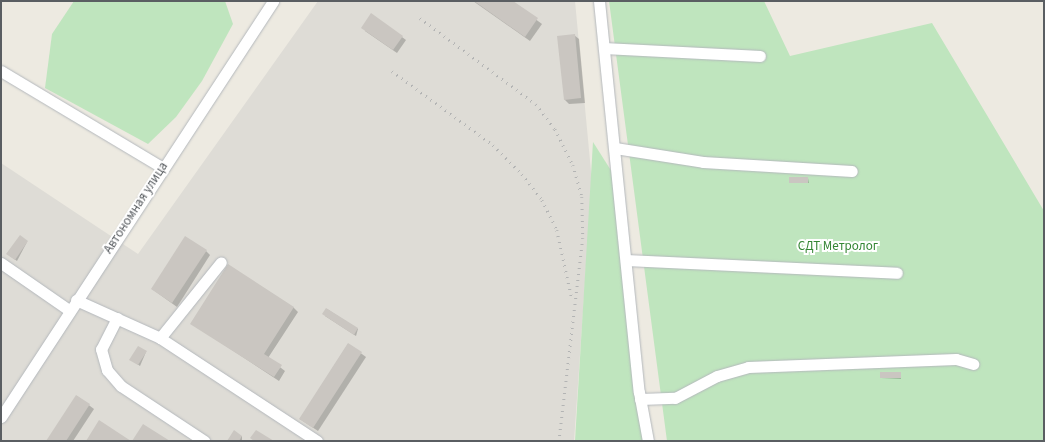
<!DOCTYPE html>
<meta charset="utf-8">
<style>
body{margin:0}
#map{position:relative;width:1045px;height:442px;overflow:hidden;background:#edeae1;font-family:"Source Sans 3",sans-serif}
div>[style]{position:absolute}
.industrial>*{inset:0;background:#dedcd6}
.green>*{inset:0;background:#bfe5be}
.shadow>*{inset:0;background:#0003}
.building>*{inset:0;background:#cac6c1}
.roads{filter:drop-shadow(0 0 1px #b4b8bc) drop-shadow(0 0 1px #b4b8bc)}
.minor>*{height:11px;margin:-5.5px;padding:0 5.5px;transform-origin:5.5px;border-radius:5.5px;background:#fff}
.rail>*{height:2.5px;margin-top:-1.25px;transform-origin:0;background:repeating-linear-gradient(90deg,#b3b4b4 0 1px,transparent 0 6px)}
span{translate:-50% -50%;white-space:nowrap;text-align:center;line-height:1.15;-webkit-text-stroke:4px #fff;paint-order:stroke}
.street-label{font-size:13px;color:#5a5e62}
.park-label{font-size:13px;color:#358635}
.frame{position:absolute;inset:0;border:2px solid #5a5e62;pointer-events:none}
</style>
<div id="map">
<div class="industrial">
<i style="clip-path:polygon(318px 1px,575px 1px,592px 182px,574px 441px,1px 441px,1px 163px,138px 254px)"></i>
</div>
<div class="green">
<i style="clip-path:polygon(74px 1px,225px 1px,233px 24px,202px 81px,176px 117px,148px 144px,45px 88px,52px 34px)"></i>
<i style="clip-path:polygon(609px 1px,764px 1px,790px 56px,932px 23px,1044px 211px,1044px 441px,667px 441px)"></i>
<i style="clip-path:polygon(593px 142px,612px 172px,644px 441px,575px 441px)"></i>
</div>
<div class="shadow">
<i style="clip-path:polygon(473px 1px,511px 1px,542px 24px,530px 41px)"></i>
<i style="clip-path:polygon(371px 14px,406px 40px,397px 53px,365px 31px)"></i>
<i style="clip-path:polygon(574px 35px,579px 39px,585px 103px,569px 104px,565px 100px)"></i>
<i style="clip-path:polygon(790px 178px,808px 178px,809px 183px,791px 183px)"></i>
<i style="clip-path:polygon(27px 242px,17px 261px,10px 256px)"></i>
<i style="clip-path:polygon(206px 251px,210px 255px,177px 307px,152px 289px)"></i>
<i style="clip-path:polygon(293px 307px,298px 312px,268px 358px,285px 371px,279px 381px,191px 323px)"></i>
<i style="clip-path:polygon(327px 309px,358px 329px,356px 336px,325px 316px)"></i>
<i style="clip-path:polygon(348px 344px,366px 357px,318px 431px,300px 419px)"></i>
<i style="clip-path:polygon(146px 352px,140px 366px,133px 361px)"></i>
<i style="clip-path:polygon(901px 373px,901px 379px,881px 378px)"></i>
<i style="clip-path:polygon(77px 396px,94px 409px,73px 441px,48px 441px)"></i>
<i style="clip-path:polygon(242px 436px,242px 441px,228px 441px)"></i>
</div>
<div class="building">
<i style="clip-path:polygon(474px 1px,513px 1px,538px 18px,525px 37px)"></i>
<i style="clip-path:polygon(371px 13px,403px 36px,393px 50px,361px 28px)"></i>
<i style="clip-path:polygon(575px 34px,581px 98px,564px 100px,557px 36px)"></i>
<i style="clip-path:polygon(789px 177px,808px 177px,808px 183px,789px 183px)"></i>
<i style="clip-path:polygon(20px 235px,28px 241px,15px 260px,6px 254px)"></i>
<i style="clip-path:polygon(185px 236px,207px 250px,172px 303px,151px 289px)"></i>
<i style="clip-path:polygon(228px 264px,294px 307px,264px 354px,282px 365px,274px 377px,190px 324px)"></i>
<i style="clip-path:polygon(326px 308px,358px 328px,354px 335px,322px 314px)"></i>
<i style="clip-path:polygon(348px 343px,362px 352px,313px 428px,299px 419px)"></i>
<i style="clip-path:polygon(138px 346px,147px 351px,138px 365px,129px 360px)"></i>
<i style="clip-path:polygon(880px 372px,901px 372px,901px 378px,880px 378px)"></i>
<i style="clip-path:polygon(76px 395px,90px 404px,66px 441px,46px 441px)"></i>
<i style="clip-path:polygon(99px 420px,131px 441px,86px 441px)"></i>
<i style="clip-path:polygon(143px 424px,170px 441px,132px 441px)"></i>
<i style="clip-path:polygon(234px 430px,242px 436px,239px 441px,227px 441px)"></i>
<i style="clip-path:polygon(256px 430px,274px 441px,254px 441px,250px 438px)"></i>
</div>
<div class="roads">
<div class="minor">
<i style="left:599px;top:1px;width:393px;rotate:84.2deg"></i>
<i style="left:639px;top:392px;width:50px;rotate:79.6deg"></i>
<i style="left:604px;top:48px;width:156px;rotate:2.9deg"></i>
<i style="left:1px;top:71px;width:189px;rotate:30.9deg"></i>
<i style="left:615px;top:148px;width:89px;rotate:9deg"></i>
<i style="left:703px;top:162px;width:149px;rotate:3.5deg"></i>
<i style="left:626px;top:260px;width:271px;rotate:2.7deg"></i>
<i style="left:1px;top:263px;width:83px;rotate:34.7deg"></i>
<i style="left:76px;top:300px;width:92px;rotate:24.3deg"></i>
<i style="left:160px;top:338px;width:188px;rotate:33.3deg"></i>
<i style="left:117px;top:318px;width:35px;rotate:117deg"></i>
<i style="left:101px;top:349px;width:22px;rotate:74deg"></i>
<i style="left:107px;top:370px;width:21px;rotate:49deg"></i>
<i style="left:121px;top:386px;width:100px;rotate:33.5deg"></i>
<i style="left:160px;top:338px;width:97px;rotate:-51.2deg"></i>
<i style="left:640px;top:399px;width:35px;rotate:-2deg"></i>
<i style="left:675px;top:398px;width:47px;rotate:-27.6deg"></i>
<i style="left:717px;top:376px;width:32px;rotate:-16deg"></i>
<i style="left:748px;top:367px;width:208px;rotate:-2.2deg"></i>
<i style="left:956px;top:359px;width:18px;rotate:16deg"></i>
<i style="left:1px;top:417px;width:497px;rotate:-56.8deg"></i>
</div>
</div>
<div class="rail">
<i style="left:420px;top:18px;width:144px;rotate:36.6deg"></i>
<i style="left:536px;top:104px;width:31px;rotate:53deg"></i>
<i style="left:555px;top:129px;width:40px;rotate:63.4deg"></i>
<i style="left:573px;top:165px;width:33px;rotate:74deg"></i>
<i style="left:582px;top:197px;width:41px;rotate:88.6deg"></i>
<i style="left:583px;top:238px;width:204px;rotate:96.7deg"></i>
<i style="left:392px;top:71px;width:125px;rotate:36.2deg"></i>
<i style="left:493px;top:145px;width:41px;rotate:45deg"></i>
<i style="left:522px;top:174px;width:33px;rotate:52deg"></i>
<i style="left:542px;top:200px;width:34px;rotate:63deg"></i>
<i style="left:557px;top:230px;width:71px;rotate:77.7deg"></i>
</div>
<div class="street-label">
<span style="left:136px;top:208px;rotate:-57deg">Автономная улица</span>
</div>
<div class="park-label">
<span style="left:838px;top:246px">СДТ Метролог</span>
</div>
<div class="frame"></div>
</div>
